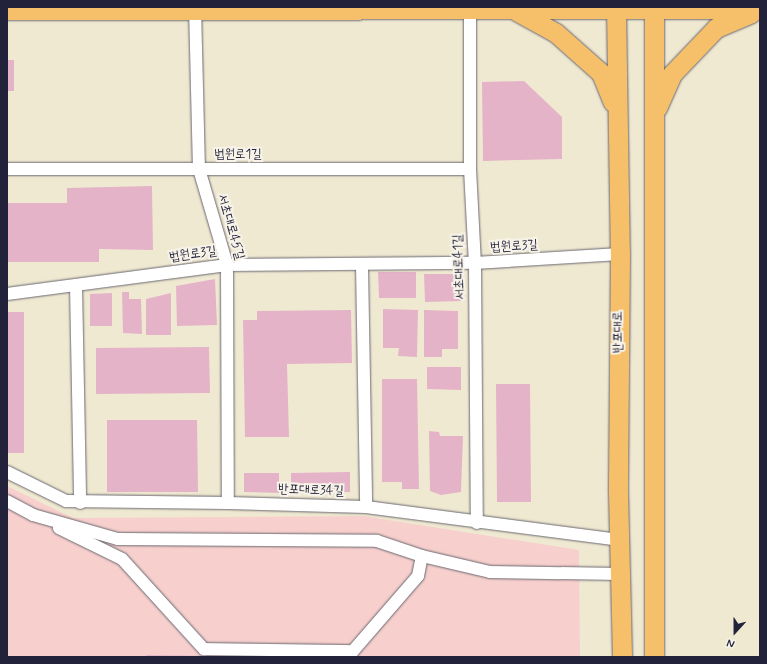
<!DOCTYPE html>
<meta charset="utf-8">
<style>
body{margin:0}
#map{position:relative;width:767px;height:664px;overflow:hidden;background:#f0e9d2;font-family:Mynerve,"Poor Story",sans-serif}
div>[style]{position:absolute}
.built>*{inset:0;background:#f7d0cd}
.building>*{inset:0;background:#e4b3c8}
.roads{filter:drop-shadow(0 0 1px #6a6870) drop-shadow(0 0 1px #6a6870)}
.minor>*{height:12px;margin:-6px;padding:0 6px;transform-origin:6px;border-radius:6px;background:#fff}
.primary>*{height:19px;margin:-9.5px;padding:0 9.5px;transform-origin:9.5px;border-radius:9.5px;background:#f6c06b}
span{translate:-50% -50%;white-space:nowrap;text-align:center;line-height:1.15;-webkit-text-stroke:4px #f7f3e8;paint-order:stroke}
.street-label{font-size:13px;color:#22223b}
.frame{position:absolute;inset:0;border:8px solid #22223b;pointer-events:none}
.north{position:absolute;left:715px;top:612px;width:40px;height:40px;-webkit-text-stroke:3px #f7f3e8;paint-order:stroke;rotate:201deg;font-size:11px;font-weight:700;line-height:16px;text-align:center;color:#22223b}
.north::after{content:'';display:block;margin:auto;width:14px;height:18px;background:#22223b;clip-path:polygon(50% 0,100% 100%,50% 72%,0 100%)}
</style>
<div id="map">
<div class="built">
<i style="clip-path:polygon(7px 486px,73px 518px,363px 516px,579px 550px,580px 657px,7px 657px)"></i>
</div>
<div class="building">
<i style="clip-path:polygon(7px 60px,14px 60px,14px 91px,7px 91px)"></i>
<i style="clip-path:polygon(524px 81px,562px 117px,562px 159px,483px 161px,482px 82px)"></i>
<i style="clip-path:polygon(152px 186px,153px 250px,99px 249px,99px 262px,7px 262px,7px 203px,67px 203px,67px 188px)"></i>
<i style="clip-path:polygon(378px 272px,416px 272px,416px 298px,379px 298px)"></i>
<i style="clip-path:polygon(424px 274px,461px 274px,462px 301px,425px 302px)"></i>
<i style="clip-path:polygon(215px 279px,217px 325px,177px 326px,176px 286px)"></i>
<i style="clip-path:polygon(122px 292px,129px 292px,129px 299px,141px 299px,142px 334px,123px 333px)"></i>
<i style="clip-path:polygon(112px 293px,112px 326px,90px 326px,90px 294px)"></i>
<i style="clip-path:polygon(171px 293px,171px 335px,146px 335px,146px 299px)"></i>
<i style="clip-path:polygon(383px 309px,418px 310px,417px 357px,398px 356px,399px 348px,383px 348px)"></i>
<i style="clip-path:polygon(351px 310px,352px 363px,287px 364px,289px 437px,245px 437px,243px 320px,257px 320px,257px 311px)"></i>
<i style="clip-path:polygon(424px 310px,458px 311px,458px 349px,442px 349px,442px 357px,424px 357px)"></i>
<i style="clip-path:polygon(7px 312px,24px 312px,24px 453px,7px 453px)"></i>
<i style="clip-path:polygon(209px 347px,210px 393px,96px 394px,96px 348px)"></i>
<i style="clip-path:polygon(427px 367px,461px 367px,461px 390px,427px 389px)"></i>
<i style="clip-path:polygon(382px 379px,417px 379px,419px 489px,402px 489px,402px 482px,382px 482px)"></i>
<i style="clip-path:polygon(496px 384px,530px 384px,531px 502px,497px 502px)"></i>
<i style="clip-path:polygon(107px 420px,197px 420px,198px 492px,107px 492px)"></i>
<i style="clip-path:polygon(429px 431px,439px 432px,440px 436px,463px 436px,461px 492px,441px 495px,430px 491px)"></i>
<i style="clip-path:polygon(350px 472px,350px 492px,291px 492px,291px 473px)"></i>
<i style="clip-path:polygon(244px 473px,279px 473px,279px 493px,244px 492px)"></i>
<i style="clip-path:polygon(146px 655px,223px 656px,223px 657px,146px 657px)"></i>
</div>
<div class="roads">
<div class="minor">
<i style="left:195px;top:7px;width:162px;rotate:88.6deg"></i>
<i style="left:199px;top:169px;width:100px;rotate:73.7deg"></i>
<i style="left:227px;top:265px;width:238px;rotate:89.8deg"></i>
<i style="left:470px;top:7px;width:162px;rotate:90deg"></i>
<i style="left:470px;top:169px;width:94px;rotate:87deg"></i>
<i style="left:475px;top:263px;width:260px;rotate:89.6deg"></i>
<i style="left:7px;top:169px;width:463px"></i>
<i style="left:362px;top:266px;width:241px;rotate:89deg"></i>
<i style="left:76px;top:286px;width:217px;rotate:88.9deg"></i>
<i style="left:7px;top:294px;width:222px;rotate:-7.5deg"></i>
<i style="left:227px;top:265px;width:248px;rotate:-0.5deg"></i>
<i style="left:475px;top:263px;width:145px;rotate:-3.6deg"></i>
<i style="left:7px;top:472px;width:66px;rotate:26.2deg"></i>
<i style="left:66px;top:501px;width:162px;rotate:0.7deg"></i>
<i style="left:228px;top:503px;width:138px;rotate:1.7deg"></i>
<i style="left:366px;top:507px;width:255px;rotate:7.4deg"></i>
<i style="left:7px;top:501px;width:30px;rotate:28deg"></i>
<i style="left:33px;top:515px;width:88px;rotate:15.8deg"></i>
<i style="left:118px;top:539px;width:259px;rotate:0.4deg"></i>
<i style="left:377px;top:541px;width:47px;rotate:18.4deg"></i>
<i style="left:422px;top:556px;width:70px;rotate:13.2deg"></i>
<i style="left:490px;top:572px;width:130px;rotate:0.9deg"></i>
<i style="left:59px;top:528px;width:70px;rotate:26.2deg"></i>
<i style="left:122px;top:559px;width:122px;rotate:47.7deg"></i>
<i style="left:204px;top:649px;width:149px;rotate:0.8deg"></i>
<i style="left:353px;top:651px;width:99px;rotate:-49.1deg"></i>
<i style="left:418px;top:576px;width:20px;rotate:-79deg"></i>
</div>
<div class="primary">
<i style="left:616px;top:7px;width:247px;rotate:89.1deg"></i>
<i style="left:620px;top:254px;width:238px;rotate:90.5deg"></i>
<i style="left:618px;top:492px;width:165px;rotate:88.6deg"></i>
<i style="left:654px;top:7px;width:650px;rotate:90deg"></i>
<i style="left:7px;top:10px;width:753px;rotate:-0.08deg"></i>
<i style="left:518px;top:12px;width:43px;rotate:28.9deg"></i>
<i style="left:556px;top:33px;width:60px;rotate:41.6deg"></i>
<i style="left:601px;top:73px;width:31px;rotate:68deg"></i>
<i style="left:657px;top:108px;width:37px;rotate:-66deg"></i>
<i style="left:672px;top:74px;width:64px;rotate:-46.3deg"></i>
<i style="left:716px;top:28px;width:38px;rotate:-23deg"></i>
</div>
</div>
<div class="street-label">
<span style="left:238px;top:155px">법원로1길</span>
<span style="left:230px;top:227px;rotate:74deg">서초대로45길</span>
<span style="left:514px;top:247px;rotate:-3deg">법원로3길</span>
<span style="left:193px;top:255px;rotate:-8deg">법원로3길</span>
<span style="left:460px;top:267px;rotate:-92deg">서초대로41길</span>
<span style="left:619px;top:332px;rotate:-90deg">반포대로</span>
<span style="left:311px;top:491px;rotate:2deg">반포대로34길</span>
</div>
<div class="frame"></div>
<div class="north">N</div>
</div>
